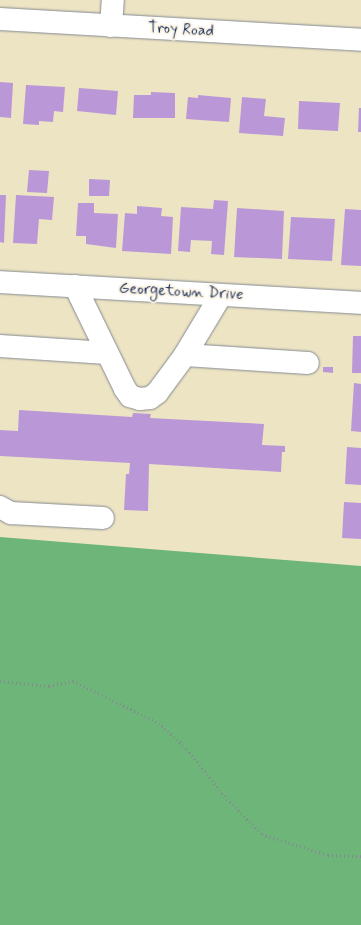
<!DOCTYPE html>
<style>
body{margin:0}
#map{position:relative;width:361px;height:925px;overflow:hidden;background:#ede4c4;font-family:Mynerve,sans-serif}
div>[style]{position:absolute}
.forest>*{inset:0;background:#6eb57a}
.building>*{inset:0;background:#ba98d8}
.path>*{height:2.5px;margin-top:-1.25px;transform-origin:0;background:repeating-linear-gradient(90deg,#848a91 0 1px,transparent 0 4px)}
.roads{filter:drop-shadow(0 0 1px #848a91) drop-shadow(0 0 1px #848a91)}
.minor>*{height:22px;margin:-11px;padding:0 11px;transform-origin:11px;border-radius:11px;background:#fff}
span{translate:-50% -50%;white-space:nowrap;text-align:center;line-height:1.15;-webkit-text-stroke:4px #fcf5e5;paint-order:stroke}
.street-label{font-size:16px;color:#1b2f5e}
</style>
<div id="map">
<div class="forest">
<i style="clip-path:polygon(0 537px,361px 566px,361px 925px,0 925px)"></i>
</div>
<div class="building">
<i style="clip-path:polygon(0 82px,13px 83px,11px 118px,0 117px)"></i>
<i style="clip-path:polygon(26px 85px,65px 87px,63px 112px,54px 111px,53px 122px,39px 121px,39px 125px,23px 124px)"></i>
<i style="clip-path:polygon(79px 88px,118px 91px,116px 115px,77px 111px)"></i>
<i style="clip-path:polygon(151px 92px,175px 93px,175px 118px,133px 118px,134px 95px,151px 95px)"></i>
<i style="clip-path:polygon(198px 95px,231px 98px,229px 122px,186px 119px,188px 97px,198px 98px)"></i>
<i style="clip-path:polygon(242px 97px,266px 99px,264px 116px,285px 118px,283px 136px,239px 133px)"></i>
<i style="clip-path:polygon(299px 101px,340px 103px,338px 131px,298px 129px)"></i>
<i style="clip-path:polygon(359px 108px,361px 108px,361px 132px,358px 132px)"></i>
<i style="clip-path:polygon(29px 170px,49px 171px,47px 193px,27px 192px)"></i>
<i style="clip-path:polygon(89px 179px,110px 180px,109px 196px,89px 196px)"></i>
<i style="clip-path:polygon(0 195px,6px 195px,4px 243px,0 242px)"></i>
<i style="clip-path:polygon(16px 195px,54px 197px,52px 220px,39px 219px,37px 244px,13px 243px)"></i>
<i style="clip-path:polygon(214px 200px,228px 201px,224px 255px,211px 254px,212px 241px,191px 240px,190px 252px,178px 251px,181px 207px,213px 209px)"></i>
<i style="clip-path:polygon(78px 203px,94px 203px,94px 213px,118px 214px,116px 248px,86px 244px,86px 236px,76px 236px)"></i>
<i style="clip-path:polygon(137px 206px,162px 208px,161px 216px,173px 217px,171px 254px,122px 251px,125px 213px,137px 214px)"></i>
<i style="clip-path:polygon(237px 208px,284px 211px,282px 259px,234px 257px)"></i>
<i style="clip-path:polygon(345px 209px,361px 210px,361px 266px,341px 265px)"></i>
<i style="clip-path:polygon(291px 217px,335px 219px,332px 261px,288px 259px)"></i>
<i style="clip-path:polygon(353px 336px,361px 336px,361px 373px,352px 373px)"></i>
<i style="clip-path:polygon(323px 367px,333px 367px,333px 373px,323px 372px)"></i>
<i style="clip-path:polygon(354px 383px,361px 384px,361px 432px,351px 431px)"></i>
<i style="clip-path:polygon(19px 410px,132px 417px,133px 413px,151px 414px,150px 418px,264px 424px,262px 445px,285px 446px,285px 452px,282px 452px,281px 472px,149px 464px,148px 511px,124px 510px,126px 474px,129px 474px,130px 463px,0 456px,0 430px,18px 431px)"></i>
<i style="clip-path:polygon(347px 447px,361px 448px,361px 485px,345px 484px)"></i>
<i style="clip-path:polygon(344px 502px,361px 503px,361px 539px,342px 538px)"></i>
</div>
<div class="path">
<i style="left:0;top:681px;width:49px;rotate:5.8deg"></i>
<i style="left:49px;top:686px;width:25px;rotate:-12deg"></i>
<i style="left:73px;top:681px;width:96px;rotate:26deg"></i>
<i style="left:159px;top:723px;width:38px;rotate:43deg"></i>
<i style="left:187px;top:749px;width:64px;rotate:51.3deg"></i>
<i style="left:227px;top:799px;width:49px;rotate:45deg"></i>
<i style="left:262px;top:834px;width:69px;rotate:17.7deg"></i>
<i style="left:328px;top:855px;width:33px;rotate:2deg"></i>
</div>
<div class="roads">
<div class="minor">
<i style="left:0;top:19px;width:362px;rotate:3.3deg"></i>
<i style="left:111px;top:26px;width:26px;rotate:-86deg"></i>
<i style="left:0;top:282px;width:362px;rotate:3.3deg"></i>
<i style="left:75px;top:286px;width:114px;rotate:64.1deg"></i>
<i style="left:125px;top:389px;width:9px;rotate:54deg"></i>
<i style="left:130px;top:396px;width:10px;rotate:17deg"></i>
<i style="left:140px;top:399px;width:10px;rotate:-6deg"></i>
<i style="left:150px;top:398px;width:9px;rotate:-36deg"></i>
<i style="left:157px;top:393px;width:47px;rotate:-53.6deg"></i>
<i style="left:185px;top:355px;width:70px;rotate:-59deg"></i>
<i style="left:0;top:346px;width:107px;rotate:3.7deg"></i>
<i style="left:185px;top:355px;width:123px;rotate:3.7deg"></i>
<i style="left:0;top:507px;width:13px;rotate:29deg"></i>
<i style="left:11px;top:513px;width:92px;rotate:3.1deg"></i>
</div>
</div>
<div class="street-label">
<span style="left:181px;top:30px;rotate:3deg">Troy Road</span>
<span style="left:181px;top:292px;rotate:3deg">Georgetown Drive</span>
</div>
</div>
